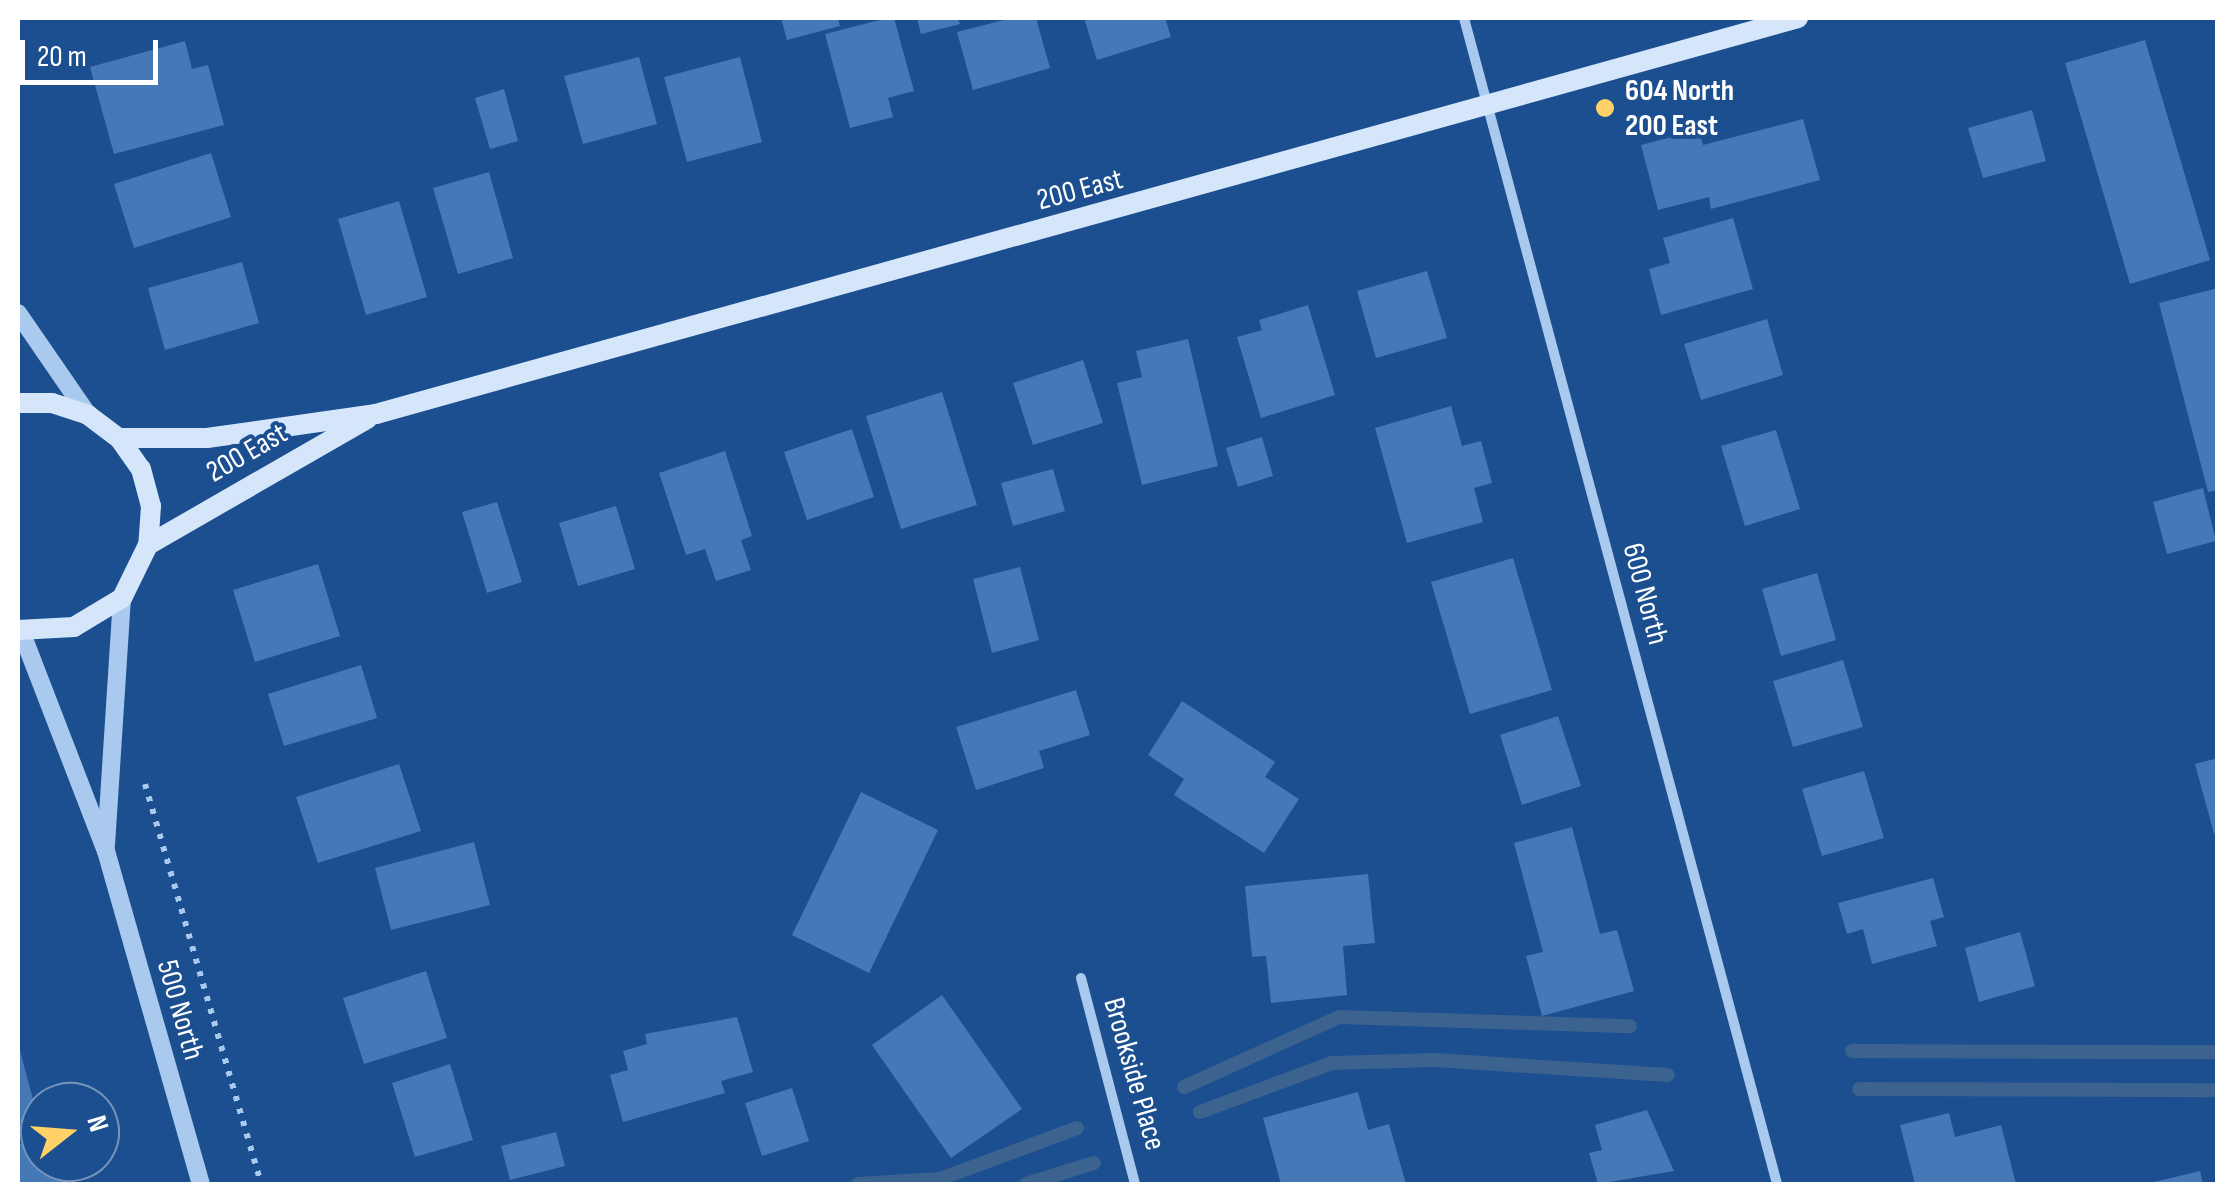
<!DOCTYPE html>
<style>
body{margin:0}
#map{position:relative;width:2235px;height:1202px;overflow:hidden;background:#1b4f8f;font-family:"Sofia Sans Condensed",sans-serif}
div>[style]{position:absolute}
.stream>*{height:14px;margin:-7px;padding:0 7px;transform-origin:7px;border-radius:7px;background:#3c6290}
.building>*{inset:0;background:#4478b7}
.path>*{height:6px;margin-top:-3px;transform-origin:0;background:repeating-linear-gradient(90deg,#a9c9ee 0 5px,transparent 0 13px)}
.minor>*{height:10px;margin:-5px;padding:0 5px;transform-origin:5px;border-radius:5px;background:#a9c9ee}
.tertiary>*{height:18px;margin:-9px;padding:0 9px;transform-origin:9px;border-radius:9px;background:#a9c9ee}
.secondary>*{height:20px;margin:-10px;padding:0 10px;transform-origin:10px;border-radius:10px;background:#d6e6fa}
.dots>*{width:28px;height:28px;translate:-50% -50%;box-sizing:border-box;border:5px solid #1b4f8f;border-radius:50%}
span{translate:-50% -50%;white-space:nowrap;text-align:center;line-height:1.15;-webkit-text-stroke:8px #1b4f8f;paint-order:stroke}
.poi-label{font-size:30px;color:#fff;font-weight:700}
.left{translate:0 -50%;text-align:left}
.street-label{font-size:30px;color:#fff}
.frame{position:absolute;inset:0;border:20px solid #fff;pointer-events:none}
.north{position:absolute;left:20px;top:1082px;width:100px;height:100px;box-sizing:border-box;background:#1b4f8f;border:2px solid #7695bc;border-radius:50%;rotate:73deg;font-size:28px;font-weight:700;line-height:40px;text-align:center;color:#fff}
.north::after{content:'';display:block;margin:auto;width:35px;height:45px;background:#ffd166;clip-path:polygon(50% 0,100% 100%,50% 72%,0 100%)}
.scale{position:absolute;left:20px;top:40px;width:138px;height:45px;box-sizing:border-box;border:5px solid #fff;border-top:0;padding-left:12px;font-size:30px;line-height:35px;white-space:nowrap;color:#fff;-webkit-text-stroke:8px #1b4f8f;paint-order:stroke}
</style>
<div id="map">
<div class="stream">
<i style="left:1852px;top:1051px;width:366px;rotate:0.2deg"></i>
<i style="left:1184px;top:1087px;width:170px;rotate:-24.3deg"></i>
<i style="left:1339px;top:1017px;width:291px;rotate:1.8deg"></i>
<i style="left:1859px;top:1089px;width:359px;rotate:0.2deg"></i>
<i style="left:1200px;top:1112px;width:141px;rotate:-20.4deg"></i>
<i style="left:1332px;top:1063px;width:103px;rotate:-1.7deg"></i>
<i style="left:1435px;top:1060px;width:233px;rotate:3.7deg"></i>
<i style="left:858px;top:1184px;width:82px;rotate:-3.5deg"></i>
<i style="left:940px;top:1179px;width:146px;rotate:-20.4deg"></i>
<i style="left:1026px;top:1184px;width:71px;rotate:-17.2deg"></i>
</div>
<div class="building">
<i style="clip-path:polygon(781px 18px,838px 18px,840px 26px,787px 40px)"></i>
<i style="clip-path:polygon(888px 18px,894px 18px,914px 91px,888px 98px,893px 117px,850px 128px,825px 34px)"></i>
<i style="clip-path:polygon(917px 18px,958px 18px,960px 24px,921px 34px)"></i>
<i style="clip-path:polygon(1012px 18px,1036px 18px,1050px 68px,973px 90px,957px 32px)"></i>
<i style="clip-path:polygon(1084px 18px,1165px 18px,1171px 37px,1097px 60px)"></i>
<i style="clip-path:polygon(2145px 40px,2210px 260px,2130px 284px,2065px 63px)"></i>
<i style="clip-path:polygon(185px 41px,192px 69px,208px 65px,224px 125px,114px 154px,90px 67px)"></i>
<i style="clip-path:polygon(639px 57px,657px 124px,583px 144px,564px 76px)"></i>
<i style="clip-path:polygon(740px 57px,762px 142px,687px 162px,664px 77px)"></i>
<i style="clip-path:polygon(504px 89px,518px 141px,490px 149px,475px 98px)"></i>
<i style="clip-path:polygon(2032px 110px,2046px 161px,1983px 178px,1968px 128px)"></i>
<i style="clip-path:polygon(1803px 119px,1820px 180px,1711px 209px,1709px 197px,1658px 210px,1641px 145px,1699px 130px,1703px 145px)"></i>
<i style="clip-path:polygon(211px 153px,231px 217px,134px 248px,114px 184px)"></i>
<i style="clip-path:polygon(489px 172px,513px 258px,458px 274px,433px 188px)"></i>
<i style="clip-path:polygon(399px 201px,427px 297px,366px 315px,338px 219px)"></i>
<i style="clip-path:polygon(1733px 218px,1753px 289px,1661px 315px,1649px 269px,1670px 263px,1663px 238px)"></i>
<i style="clip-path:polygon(242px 262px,259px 323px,165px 350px,148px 288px)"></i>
<i style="clip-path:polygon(1427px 271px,1447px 338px,1376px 358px,1357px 291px)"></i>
<i style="clip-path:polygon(2218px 288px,2218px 490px,2208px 492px,2159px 303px)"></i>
<i style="clip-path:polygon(1308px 305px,1335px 395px,1261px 418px,1237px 337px,1262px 330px,1259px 320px)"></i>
<i style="clip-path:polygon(1767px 319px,1783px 375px,1701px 400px,1684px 344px)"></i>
<i style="clip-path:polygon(1188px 339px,1218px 466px,1142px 485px,1117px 383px,1142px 377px,1136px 351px)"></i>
<i style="clip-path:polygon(1083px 360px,1103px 423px,1033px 445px,1013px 383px)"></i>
<i style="clip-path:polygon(942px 392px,977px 505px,901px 529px,866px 416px)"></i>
<i style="clip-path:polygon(1451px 406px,1462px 446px,1481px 441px,1492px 483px,1474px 488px,1483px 522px,1407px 543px,1375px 428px)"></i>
<i style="clip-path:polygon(852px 429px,874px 497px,807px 520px,784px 452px)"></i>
<i style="clip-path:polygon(1776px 430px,1800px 509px,1745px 526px,1721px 446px)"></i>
<i style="clip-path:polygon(1262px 437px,1273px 476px,1238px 487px,1226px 448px)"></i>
<i style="clip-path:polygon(725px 451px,752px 536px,741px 540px,751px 570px,716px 581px,705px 549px,686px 555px,659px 473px)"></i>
<i style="clip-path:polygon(1053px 469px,1065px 511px,1013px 526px,1001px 483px)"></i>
<i style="clip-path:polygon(2203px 488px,2216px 541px,2167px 554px,2153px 502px)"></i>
<i style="clip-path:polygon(497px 502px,522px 582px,487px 593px,462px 512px)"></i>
<i style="clip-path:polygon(616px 506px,635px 569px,578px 586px,559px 523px)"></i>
<i style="clip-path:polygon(1513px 558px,1552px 690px,1470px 714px,1431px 582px)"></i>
<i style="clip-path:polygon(318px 564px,340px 636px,255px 662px,233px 590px)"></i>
<i style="clip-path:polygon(1020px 567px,1039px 640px,992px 653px,973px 579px)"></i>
<i style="clip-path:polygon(1817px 573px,1836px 640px,1781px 656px,1762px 589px)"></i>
<i style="clip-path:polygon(1843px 660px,1863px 727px,1793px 747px,1773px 681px)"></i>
<i style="clip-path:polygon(361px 665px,377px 718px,284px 746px,268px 694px)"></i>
<i style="clip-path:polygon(1076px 690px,1090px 735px,1039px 751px,1044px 768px,976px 790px,956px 727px)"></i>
<i style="clip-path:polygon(1182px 701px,1275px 762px,1265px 777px,1299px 799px,1264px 853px,1174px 795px,1184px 779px,1148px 755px)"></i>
<i style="clip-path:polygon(1558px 716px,1581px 786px,1522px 805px,1500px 735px)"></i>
<i style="clip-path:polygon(2218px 758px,2218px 833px,2214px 834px,2195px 764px)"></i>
<i style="clip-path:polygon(399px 764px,421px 831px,318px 863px,296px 797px)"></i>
<i style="clip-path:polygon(1864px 771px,1884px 838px,1822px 856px,1802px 789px)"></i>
<i style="clip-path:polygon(861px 792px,938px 830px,869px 973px,792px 935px)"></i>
<i style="clip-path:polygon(1572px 827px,1600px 934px,1617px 930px,1634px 991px,1542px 1016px,1526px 956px,1543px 952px,1514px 843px)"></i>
<i style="clip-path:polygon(474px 842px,490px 905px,391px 930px,375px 868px)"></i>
<i style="clip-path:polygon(1368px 874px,1375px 943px,1343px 946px,1347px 995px,1271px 1003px,1266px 956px,1252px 957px,1245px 886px)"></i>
<i style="clip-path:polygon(1933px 878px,1944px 917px,1930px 921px,1937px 946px,1872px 964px,1863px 929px,1847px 934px,1838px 903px)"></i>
<i style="clip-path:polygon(2020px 932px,2035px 986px,1979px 1002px,1965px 948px)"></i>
<i style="clip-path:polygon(426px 971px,447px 1038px,364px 1064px,343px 998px)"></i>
<i style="clip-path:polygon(942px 995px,1022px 1109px,951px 1158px,872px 1045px)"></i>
<i style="clip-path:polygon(737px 1017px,753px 1072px,721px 1081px,725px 1093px,623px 1122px,610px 1075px,628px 1070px,623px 1051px,647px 1044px,645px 1034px)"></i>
<i style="clip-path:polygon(19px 1047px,38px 1118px,18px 1124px,18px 1048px)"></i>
<i style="clip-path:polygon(450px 1064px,473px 1140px,415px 1157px,392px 1083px)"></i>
<i style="clip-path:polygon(792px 1088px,809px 1141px,762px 1156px,745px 1103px)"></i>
<i style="clip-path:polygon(1358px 1092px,1368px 1130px,1389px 1124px,1406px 1184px,1281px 1184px,1263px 1118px)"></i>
<i style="clip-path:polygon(1647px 1110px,1674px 1171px,1598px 1184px,1589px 1153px,1602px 1150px,1595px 1125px)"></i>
<i style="clip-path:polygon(1949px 1113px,1955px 1137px,2001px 1125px,2016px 1184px,1915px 1184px,1900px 1125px)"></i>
<i style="clip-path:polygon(556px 1132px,565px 1166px,510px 1180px,501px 1146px)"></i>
<i style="clip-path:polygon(40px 1138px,40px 1162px,60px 1162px,66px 1184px,18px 1184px,18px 1145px)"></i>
<i style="clip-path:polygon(2200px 1171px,2203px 1184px,2150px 1184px,2150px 1183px)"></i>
</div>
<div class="path">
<i style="left:145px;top:784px;width:416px;rotate:73.8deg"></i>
</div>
<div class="minor">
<i style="left:1464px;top:18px;width:1207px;rotate:74.97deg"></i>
<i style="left:1081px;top:978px;width:213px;rotate:75.3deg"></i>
</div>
<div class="tertiary">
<i style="left:18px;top:313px;width:124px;rotate:55.5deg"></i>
<i style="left:21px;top:631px;width:236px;rotate:68.9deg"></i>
<i style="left:106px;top:851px;width:346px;rotate:74.1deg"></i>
<i style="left:106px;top:845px;width:248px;rotate:-86.3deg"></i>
</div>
<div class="secondary">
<i style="left:18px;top:403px;width:34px"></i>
<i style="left:52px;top:403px;width:38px;rotate:18deg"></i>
<i style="left:88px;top:415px;width:39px;rotate:37deg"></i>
<i style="left:119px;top:438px;width:38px;rotate:55deg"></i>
<i style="left:141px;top:469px;width:38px;rotate:75deg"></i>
<i style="left:151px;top:506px;width:39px;rotate:94deg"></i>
<i style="left:148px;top:545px;width:59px;rotate:116.1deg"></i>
<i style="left:122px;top:598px;width:56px;rotate:148.9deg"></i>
<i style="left:74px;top:627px;width:56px;rotate:176.9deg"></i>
<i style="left:119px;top:438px;width:88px"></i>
<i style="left:207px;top:438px;width:171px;rotate:-8.1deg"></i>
<i style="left:376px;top:414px;width:1476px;rotate:-15.56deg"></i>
<i style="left:148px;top:545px;width:253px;rotate:-29.9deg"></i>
</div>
<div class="dots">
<i style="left:1605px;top:108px;background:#ffd166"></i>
</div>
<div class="poi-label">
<span class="left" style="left:1625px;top:108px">604 North<br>200 East</span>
</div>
<div class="street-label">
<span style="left:1080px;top:190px;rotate:-15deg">200 East</span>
<span style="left:247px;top:453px;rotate:-30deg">200 East</span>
<span style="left:1645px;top:594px;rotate:75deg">600 North</span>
<span style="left:180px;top:1010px;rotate:74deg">500 North</span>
<span style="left:1134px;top:1074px;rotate:74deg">Brookside Place</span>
</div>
<div class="frame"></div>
<div class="north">N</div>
<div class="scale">20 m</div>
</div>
